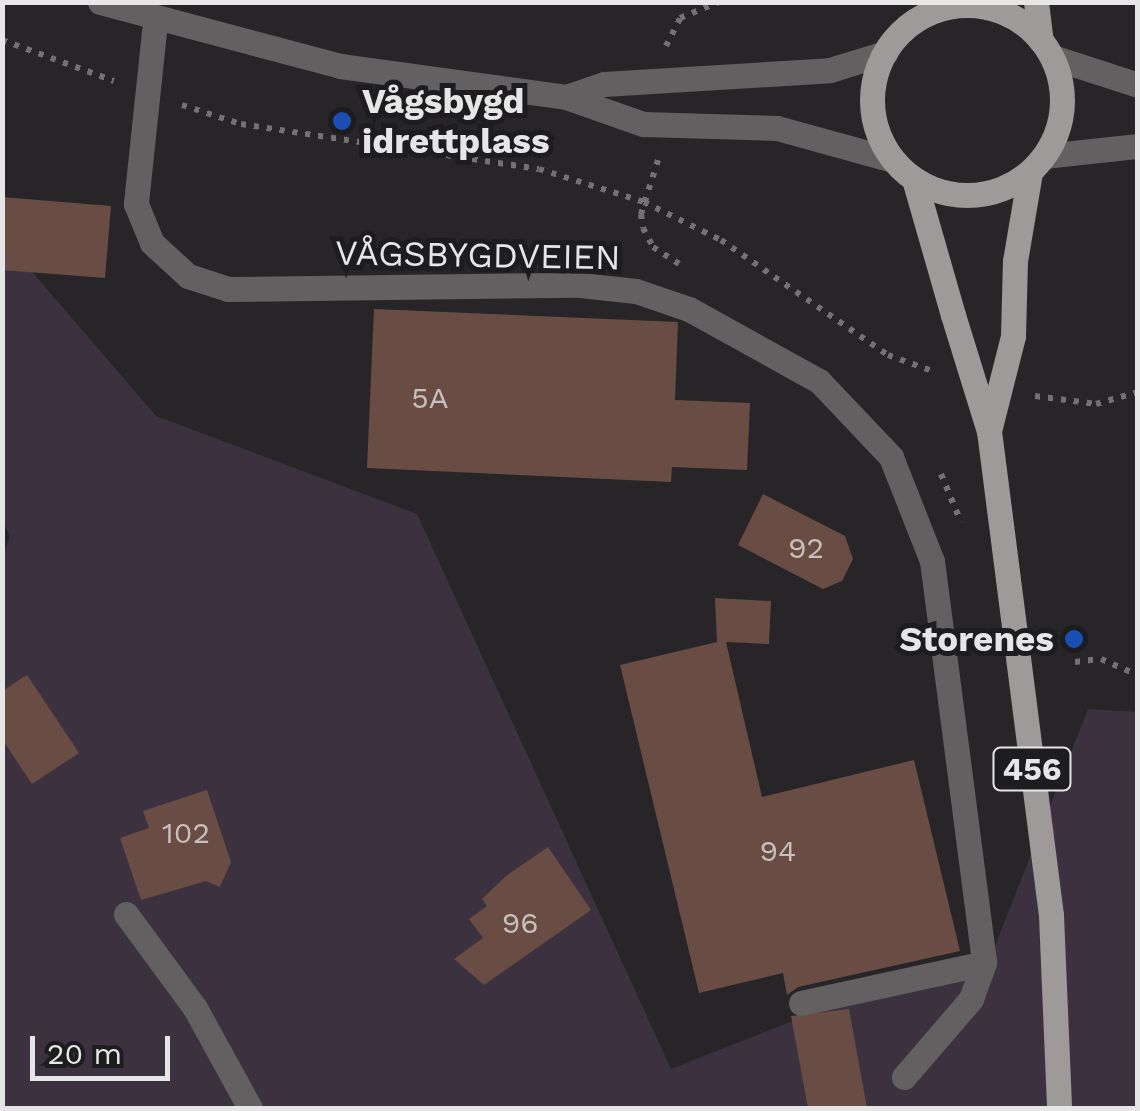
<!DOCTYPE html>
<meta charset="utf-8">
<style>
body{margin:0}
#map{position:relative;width:1140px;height:1111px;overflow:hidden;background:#272527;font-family:"Work Sans",sans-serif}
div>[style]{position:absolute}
.green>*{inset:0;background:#3c323f}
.building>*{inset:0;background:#694d44}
.path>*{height:6px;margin-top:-3px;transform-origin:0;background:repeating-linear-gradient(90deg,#737173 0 5px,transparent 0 13px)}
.minor>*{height:25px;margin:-12.5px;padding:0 12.5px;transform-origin:12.5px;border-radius:12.5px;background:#626060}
.major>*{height:25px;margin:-12.5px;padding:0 12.5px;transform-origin:12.5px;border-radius:12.5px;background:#9e9a9a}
.major>.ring{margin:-12.5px;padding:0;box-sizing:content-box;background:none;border:25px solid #9e9a9a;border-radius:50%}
.major-bridge>*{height:25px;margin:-12.5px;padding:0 12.5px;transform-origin:12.5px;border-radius:12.5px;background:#9e9a9a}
.dots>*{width:28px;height:28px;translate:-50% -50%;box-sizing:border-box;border:5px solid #1d1c1e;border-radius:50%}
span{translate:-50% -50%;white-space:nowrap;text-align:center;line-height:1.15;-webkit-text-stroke:10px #1d1c1e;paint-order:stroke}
.number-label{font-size:30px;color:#c8c0be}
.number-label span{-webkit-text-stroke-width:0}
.shield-label span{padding:2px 8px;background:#1d1c1e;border:2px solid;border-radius:8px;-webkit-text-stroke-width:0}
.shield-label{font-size:32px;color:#e7e6e7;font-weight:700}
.poi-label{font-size:35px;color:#e7e6e7;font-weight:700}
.left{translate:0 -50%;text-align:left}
.right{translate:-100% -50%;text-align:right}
.street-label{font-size:35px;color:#e7e6e7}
.frame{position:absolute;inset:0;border:5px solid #e7e6e7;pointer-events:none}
.scale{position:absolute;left:30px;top:1036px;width:140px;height:45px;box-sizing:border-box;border:5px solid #e7e6e7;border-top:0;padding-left:12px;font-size:30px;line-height:35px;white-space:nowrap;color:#e7e6e7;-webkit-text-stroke:8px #1d1c1e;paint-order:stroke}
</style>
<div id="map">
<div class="green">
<i style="clip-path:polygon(3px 238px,156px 416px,417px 514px,671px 1069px,893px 981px,988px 964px,1088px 709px,1137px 712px,1137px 1108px,3px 1108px,2px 558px,10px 536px,2px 520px)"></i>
</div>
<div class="building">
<i style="clip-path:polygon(2px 197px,111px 206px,105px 278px,2px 270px)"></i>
<i style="clip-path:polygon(374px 309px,678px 322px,675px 400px,750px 403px,747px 470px,672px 467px,671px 482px,367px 468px)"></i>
<i style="clip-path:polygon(763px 494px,845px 536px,853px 559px,842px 581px,823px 589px,738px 545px)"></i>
<i style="clip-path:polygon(715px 598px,771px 601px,769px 644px,726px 642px,762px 797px,914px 760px,960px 951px,798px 987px,787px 995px,783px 973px,699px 993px,620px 665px,717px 642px)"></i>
<i style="clip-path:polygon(27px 675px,79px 753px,32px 784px,2px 739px,2px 691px)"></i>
<i style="clip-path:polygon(207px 790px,231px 862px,220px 887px,206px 881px,141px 900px,120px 838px,149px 828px,143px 811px)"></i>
<i style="clip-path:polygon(548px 847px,591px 910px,484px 985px,454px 959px,483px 938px,469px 919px,487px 906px,482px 899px,506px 876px)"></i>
<i style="clip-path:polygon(849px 1009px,867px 1108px,808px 1108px,791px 1016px)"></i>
</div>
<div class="path">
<i style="left:2px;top:40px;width:119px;rotate:20.1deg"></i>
<i style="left:666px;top:46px;width:31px;rotate:-63deg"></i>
<i style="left:680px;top:18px;width:42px;rotate:-22.3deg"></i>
<i style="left:182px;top:105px;width:62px;rotate:17.9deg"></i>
<i style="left:241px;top:124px;width:301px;rotate:8.6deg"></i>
<i style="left:539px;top:169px;width:110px;rotate:17.4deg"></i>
<i style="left:644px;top:202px;width:86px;rotate:26.3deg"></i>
<i style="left:721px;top:240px;width:203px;rotate:34.6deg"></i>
<i style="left:888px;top:355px;width:50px;rotate:19.9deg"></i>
<i style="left:658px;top:160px;width:57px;rotate:107.5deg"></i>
<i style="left:641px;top:214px;width:14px;rotate:82deg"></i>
<i style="left:643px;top:228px;width:21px;rotate:62deg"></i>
<i style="left:653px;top:247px;width:31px;rotate:33deg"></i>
<i style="left:1035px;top:396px;width:62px;rotate:7.5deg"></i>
<i style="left:1096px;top:404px;width:44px;rotate:-15.9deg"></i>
<i style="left:941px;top:474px;width:52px;rotate:67.4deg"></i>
<i style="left:1075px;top:662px;width:26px;rotate:-7deg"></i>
<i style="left:1101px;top:659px;width:40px;rotate:23.4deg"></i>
</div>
<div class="minor">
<i style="left:100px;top:2px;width:248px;rotate:14.9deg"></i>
<i style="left:340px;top:66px;width:228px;rotate:7.8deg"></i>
<i style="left:566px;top:97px;width:82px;rotate:19.3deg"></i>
<i style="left:643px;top:124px;width:134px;rotate:1.7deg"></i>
<i style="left:777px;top:128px;width:120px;rotate:15.4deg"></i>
<i style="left:155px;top:22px;width:183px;rotate:96deg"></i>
<i style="left:136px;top:204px;width:42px;rotate:67.7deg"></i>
<i style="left:152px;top:243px;width:49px;rotate:42.5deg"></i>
<i style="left:188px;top:276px;width:42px;rotate:18deg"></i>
<i style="left:228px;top:289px;width:352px;rotate:-0.7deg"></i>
<i style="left:580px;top:285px;width:56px;rotate:6.1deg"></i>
<i style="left:636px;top:291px;width:56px;rotate:18.8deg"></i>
<i style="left:689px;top:309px;width:149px;rotate:29deg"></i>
<i style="left:819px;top:381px;width:105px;rotate:46.5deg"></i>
<i style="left:891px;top:457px;width:112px;rotate:68.5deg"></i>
<i style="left:932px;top:561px;width:405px;rotate:82.6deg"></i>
<i style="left:984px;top:963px;width:38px;rotate:110deg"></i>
<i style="left:971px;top:999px;width:103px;rotate:130.7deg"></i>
<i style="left:1052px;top:57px;width:90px;rotate:18deg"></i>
<i style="left:566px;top:97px;width:40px;rotate:-18.9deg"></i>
<i style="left:604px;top:84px;width:226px;rotate:-3.5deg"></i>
<i style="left:830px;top:70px;width:58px;rotate:-17.2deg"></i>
<i style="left:1044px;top:156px;width:95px;rotate:-6.1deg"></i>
<i style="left:126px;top:914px;width:117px;rotate:53.7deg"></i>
<i style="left:195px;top:1008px;width:114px;rotate:61.2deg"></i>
<i style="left:801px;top:1003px;width:187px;rotate:-12.3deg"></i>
</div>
<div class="major">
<i style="left:1036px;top:2px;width:39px;rotate:83deg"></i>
<i class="ring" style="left:872px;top:5px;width:165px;height:165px"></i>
<i style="left:914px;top:179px;width:141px;rotate:74deg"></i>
<i style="left:1013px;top:336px;width:75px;rotate:-88.5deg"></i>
<i style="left:1015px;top:261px;width:90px;rotate:-80.4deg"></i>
<i style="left:989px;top:431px;width:488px;rotate:82.7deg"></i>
<i style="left:1051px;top:915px;width:193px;rotate:87.6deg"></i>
</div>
<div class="major-bridge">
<i style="left:953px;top:315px;width:121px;rotate:72.8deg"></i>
<i style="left:989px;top:431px;width:98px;rotate:-75.8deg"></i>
</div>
<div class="dots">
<i style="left:342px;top:121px;background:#1a4fb4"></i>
<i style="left:1074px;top:639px;background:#1a4fb4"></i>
</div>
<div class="number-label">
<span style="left:430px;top:398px">5A</span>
<span style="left:806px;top:548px">92</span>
<span style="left:186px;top:833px">102</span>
<span style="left:778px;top:851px">94</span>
<span style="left:520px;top:923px">96</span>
</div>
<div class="shield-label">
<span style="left:1032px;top:769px">456</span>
</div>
<div class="poi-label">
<span class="left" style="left:362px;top:121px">Vågsbygd<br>idrettplass</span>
<span class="right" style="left:1054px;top:639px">Storenes</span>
</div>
<div class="street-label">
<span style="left:478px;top:255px;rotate:1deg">VÅGSBYGDVEIEN</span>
</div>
<div class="frame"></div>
<div class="scale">20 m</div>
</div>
